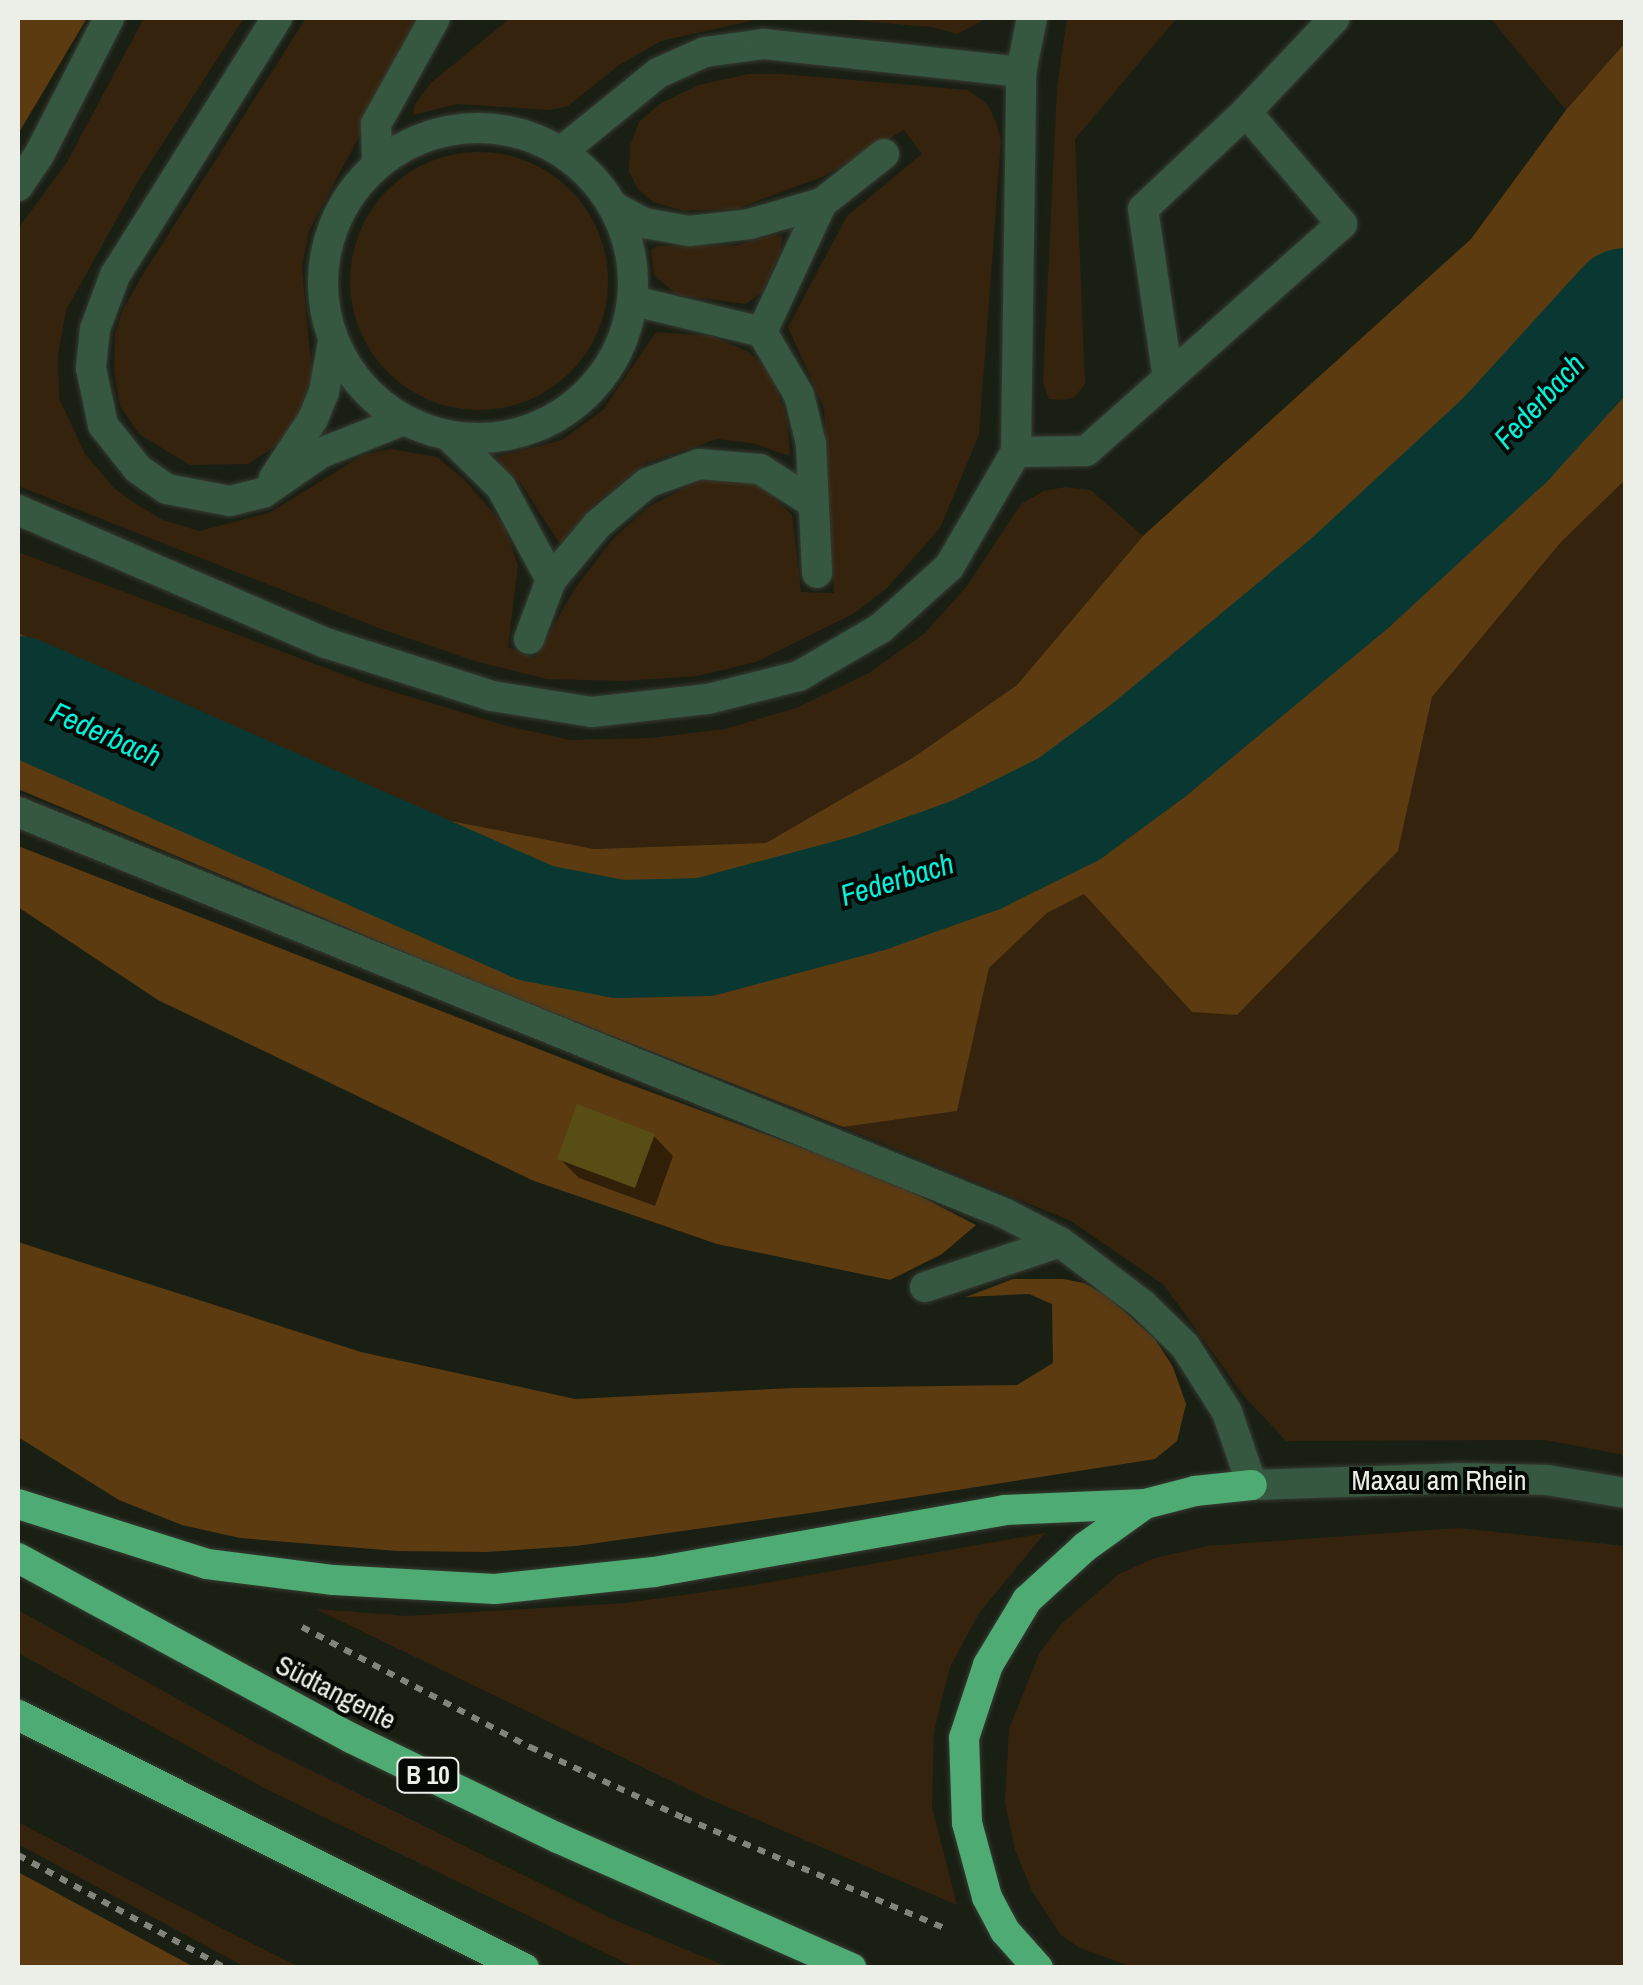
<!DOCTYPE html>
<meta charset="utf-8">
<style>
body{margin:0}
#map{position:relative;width:1643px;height:1985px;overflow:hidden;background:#1a1f14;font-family:"Archivo Narrow",sans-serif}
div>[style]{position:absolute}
.green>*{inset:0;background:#35230e}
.round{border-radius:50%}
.forest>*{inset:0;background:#5d3b10}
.shadow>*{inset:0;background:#0007}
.river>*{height:118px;margin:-59px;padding:0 59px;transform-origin:59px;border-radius:59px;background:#093833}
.building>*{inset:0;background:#594d16}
.path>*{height:6px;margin-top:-3px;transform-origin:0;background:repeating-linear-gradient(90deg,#81857c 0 8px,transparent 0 16px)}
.roads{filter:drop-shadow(0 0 2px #373c32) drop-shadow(0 0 2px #373c32)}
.lane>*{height:30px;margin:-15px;padding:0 15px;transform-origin:15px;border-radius:15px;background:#365841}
.lane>.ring{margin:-15px;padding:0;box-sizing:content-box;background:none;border:30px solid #365841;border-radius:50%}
.street>*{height:30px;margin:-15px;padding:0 15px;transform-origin:15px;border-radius:15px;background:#365841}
.highway>*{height:30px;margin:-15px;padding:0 15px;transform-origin:15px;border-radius:15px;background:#4eab73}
span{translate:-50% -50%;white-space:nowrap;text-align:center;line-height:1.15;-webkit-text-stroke:8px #060804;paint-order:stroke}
.shield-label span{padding:2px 8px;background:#060804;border:2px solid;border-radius:8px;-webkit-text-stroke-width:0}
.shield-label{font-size:25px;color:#ebefe7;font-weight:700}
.street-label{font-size:28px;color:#ebefe7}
.water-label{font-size:30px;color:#00f2dc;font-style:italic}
.frame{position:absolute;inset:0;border:20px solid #ebefe7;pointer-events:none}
</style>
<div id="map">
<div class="green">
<i style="clip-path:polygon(144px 18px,244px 18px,138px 181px,66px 310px,58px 355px,59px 398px,85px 454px,114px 488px,133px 502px,163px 520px,199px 531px,269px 513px,363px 455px,391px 449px,437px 457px,464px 479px,504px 525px,518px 565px,508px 647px,535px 658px,575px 588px,613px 539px,648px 507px,702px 479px,746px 480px,766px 490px,792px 515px,801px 592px,834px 593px,824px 408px,788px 327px,847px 216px,922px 154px,904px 130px,822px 177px,736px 209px,684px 211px,653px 202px,638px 189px,629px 172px,630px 146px,639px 122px,661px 103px,699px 85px,748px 74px,782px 74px,968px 90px,988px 105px,996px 122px,1001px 140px,979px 435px,940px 528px,887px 588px,853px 614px,756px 662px,697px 676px,622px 681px,547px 679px,478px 662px,384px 630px,18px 486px,18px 229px,67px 162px)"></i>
<i style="clip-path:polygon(306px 18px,422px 18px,309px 231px,302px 267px,312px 375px,299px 418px,277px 445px,248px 464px,190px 465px,139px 434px,120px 406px,114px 371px,115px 334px,123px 309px,145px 271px)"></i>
<i style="clip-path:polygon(510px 18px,821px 18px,759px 19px,661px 41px,619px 65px,568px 106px,550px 110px,457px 104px,413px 115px,415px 104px,431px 83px)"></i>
<i style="clip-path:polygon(824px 18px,988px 18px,957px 34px,931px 27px)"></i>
<i style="clip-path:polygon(1067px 18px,1177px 18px,1075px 139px,1085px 384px,1074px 398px,1061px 400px,1049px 399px,1043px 382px,1057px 88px)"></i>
<i style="clip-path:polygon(1490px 18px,1625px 18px,1625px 43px,1566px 110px)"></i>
<i class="round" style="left:350px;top:152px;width:258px;height:258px"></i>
<i style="clip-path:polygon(773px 235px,782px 236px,781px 251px,762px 292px,746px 304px,677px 295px,654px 275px,651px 250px,657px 246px,738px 245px)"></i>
<i style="clip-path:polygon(656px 332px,712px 336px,749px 352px,771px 374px,787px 418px,790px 456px,752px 443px,717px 439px,646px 463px,596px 503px,560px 544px,520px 482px,501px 467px,497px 457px,562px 440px,603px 410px)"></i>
<i style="clip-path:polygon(1625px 480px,1625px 1455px,1545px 1440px,1286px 1441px,1244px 1396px,1164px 1285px,1071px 1221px,843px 1127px,957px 1111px,989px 968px,1047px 913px,1084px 893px,1191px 1011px,1398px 851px,1432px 697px,1561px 542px)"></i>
<i style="clip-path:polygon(1065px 487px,1091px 490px,1143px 536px,1017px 685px,914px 757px,766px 843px,594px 849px,430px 817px,18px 633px,18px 552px,371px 685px,507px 726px,571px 740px,651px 738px,725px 729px,796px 708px,869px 673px,925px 633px,967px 586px,1021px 504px,1044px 491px)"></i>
<i style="clip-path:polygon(1459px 1528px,1625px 1546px,1625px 1967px,1132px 1967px,1080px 1948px,1061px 1935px,1032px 1891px,1015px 1850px,1005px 1802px,1009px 1729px,1039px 1654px,1061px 1624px,1119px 1574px,1152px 1559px,1206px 1546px)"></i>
<i style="clip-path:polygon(1045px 1533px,979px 1613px,950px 1667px,943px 1694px,934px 1732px,932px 1807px,957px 1905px,704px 1797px,316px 1609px,407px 1616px,625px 1603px,748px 1586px)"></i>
<i style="clip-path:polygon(18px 1610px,260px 1745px,612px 1919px,728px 1967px,634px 1967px,266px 1789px,18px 1653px)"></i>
<i style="clip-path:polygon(18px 1822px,223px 1929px,299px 1967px,245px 1967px,18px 1844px)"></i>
</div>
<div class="forest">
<i style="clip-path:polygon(18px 18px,87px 18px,18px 134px)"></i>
<i style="clip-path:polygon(1625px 43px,1625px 480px,1561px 542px,1432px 697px,1398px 851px,1237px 1015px,1192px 1012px,1084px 894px,1047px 913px,989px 968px,957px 1111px,843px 1127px,475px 982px,18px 789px,18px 633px,430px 817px,594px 849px,766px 843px,914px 757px,1017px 685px,1143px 536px,1471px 239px,1566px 110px)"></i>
<i style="clip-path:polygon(18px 846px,618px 1080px,887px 1179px,976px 1225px,942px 1254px,890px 1280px,717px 1244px,534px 1181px,158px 1000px,18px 907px)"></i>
<i style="clip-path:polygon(18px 1242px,361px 1352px,575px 1399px,794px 1388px,1017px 1385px,1053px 1363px,1052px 1304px,1029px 1294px,966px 1297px,1013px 1279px,1063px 1279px,1084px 1283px,1107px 1296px,1155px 1339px,1173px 1367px,1186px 1404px,1177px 1441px,1155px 1459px,810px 1513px,576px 1546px,486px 1552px,397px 1551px,240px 1538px,182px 1525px,119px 1500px,18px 1437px)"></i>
<i style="clip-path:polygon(18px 1872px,194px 1967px,18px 1967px)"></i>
</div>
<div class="shadow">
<i style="clip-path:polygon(654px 1136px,673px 1156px,655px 1206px,579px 1178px,559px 1158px)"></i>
</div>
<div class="river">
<i style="left:18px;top:695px;width:566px;rotate:23.76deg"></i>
<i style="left:536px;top:923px;width:85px;rotate:10.9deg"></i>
<i style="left:619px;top:939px;width:86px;rotate:-1.3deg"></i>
<i style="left:705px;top:937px;width:170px;rotate:-15deg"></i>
<i style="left:869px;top:893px;width:114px;rotate:-19.6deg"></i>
<i style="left:976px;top:855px;width:104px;rotate:-26.3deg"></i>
<i style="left:1069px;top:809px;width:99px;rotate:-36.4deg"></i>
<i style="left:1149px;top:750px;width:260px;rotate:-39.7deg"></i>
<i style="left:1349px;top:584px;width:212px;rotate:-42.7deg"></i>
<i style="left:1505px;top:440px;width:180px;rotate:-47.7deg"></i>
</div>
<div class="building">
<i style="clip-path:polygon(577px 1104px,655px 1134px,635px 1188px,557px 1159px)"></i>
</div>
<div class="path">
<i style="left:302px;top:1627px;width:258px;rotate:27.8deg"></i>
<i style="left:530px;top:1747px;width:170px;rotate:24.8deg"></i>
<i style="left:684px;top:1818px;width:285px;rotate:22.9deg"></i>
<i style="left:18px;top:1855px;width:236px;rotate:28.6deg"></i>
</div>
<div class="roads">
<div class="lane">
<i style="left:277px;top:18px;width:304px;rotate:122.2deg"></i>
<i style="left:115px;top:275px;width:58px;rotate:110.3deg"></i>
<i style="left:95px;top:329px;width:39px;rotate:96deg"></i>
<i style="left:91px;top:368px;width:58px;rotate:78.1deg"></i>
<i style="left:103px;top:425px;width:56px;rotate:51.5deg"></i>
<i style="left:138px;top:469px;width:35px;rotate:35deg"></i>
<i style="left:167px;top:489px;width:64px;rotate:10.8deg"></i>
<i style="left:230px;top:501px;width:34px;rotate:-14deg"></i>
<i style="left:263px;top:493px;width:70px;rotate:-34.6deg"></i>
<i style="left:321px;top:453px;width:89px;rotate:-21.7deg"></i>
<i style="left:1246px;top:112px;width:129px;rotate:-46.6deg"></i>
<i class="ring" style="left:323px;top:128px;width:280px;height:280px"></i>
<i style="left:562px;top:151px;width:124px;rotate:-39.1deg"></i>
<i style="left:658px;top:73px;width:51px;rotate:-24.1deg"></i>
<i style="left:705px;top:52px;width:60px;rotate:-7.7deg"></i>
<i style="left:764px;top:44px;width:259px;rotate:6.2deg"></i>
<i style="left:377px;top:164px;width:40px;rotate:-91.4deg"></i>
<i style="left:376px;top:124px;width:121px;rotate:-60.9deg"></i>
<i style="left:18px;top:186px;width:37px;rotate:-56deg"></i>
<i style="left:39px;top:155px;width:154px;rotate:-62.9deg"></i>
<i style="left:614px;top:207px;width:34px;rotate:28deg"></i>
<i style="left:644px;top:223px;width:46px;rotate:10.1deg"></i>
<i style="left:689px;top:231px;width:61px;rotate:-6.5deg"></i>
<i style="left:750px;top:224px;width:75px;rotate:-16.3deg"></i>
<i style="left:822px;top:203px;width:79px;rotate:-38.3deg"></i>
<i style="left:634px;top:301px;width:132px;rotate:13.6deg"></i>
<i style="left:762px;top:332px;width:73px;rotate:59.6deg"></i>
<i style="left:799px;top:395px;width:50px;rotate:76.2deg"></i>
<i style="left:811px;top:444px;width:129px;rotate:87.3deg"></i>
<i style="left:762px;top:332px;width:142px;rotate:-65.1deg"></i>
<i style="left:449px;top:436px;width:73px;rotate:44.4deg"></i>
<i style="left:501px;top:487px;width:106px;rotate:61.7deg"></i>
<i style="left:1016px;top:452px;width:70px;rotate:-0.8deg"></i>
<i style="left:1086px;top:451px;width:342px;rotate:-41.6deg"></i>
<i style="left:1342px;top:224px;width:148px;rotate:-130.6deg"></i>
<i style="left:1246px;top:112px;width:141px;rotate:136.7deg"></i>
<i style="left:1143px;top:209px;width:171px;rotate:81.6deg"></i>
<i style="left:274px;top:478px;width:71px;rotate:-56.5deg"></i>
<i style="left:313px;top:419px;width:29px;rotate:-68deg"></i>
<i style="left:324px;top:392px;width:52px;rotate:-80deg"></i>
<i style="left:18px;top:510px;width:335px;rotate:23.4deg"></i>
<i style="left:326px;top:643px;width:174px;rotate:17.7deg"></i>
<i style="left:492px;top:696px;width:101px;rotate:9.1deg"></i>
<i style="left:592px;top:712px;width:117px;rotate:-6.4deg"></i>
<i style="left:708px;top:699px;width:94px;rotate:-14.2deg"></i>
<i style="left:799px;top:676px;width:95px;rotate:-30.3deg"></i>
<i style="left:881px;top:628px;width:91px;rotate:-41.9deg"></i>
<i style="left:949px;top:567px;width:133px;rotate:-59.8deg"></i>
<i style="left:1016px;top:452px;width:380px;rotate:-89.2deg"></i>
<i style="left:1021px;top:72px;width:55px;rotate:-78.5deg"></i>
<i style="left:529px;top:639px;width:63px;rotate:-69.6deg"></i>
<i style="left:551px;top:580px;width:73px;rotate:-50deg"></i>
<i style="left:598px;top:524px;width:64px;rotate:-39.9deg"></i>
<i style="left:647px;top:483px;width:55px;rotate:-20.1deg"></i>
<i style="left:699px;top:464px;width:61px;rotate:4.7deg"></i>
<i style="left:760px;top:469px;width:59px;rotate:32.6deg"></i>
<i style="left:18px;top:812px;width:1064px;rotate:22.13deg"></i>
<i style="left:1004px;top:1213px;width:63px;rotate:27.4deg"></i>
<i style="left:1060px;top:1242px;width:103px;rotate:37.1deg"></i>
<i style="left:1142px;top:1304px;width:60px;rotate:44.3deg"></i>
<i style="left:1185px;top:1346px;width:78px;rotate:57.5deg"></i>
<i style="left:1227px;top:1412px;width:77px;rotate:71.1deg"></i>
<i style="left:925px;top:1287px;width:142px;rotate:-18.4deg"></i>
</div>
<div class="street">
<i style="left:1252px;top:1485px;width:206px;rotate:-1.9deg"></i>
<i style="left:1458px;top:1478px;width:89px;rotate:1.3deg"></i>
<i style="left:1547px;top:1480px;width:80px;rotate:9.3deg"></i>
</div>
<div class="highway">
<i style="left:18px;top:1504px;width:198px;rotate:17.6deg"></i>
<i style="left:207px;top:1564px;width:128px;rotate:7.2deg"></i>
<i style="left:334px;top:1580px;width:161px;rotate:3.2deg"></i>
<i style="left:495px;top:1589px;width:160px;rotate:-6.1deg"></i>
<i style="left:654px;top:1572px;width:355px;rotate:-10deg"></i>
<i style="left:1004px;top:1510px;width:141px;rotate:-2.4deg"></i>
<i style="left:1145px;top:1504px;width:52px;rotate:-14.6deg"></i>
<i style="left:1195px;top:1491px;width:57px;rotate:-6deg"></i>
<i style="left:18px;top:1558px;width:379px;rotate:28.4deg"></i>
<i style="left:351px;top:1738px;width:230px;rotate:25.8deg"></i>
<i style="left:558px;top:1838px;width:321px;rotate:23.9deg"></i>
<i style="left:18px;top:1715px;width:566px;rotate:26.57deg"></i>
<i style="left:1038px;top:1968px;width:50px;rotate:-131.7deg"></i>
<i style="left:1005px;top:1931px;width:38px;rotate:-118deg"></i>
<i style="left:987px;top:1897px;width:77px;rotate:-105.1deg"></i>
<i style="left:967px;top:1823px;width:85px;rotate:-92deg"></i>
<i style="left:964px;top:1738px;width:77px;rotate:-71.8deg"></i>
<i style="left:988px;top:1665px;width:76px;rotate:-59deg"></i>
<i style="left:1027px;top:1600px;width:79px;rotate:-42.4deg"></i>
<i style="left:1085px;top:1547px;width:74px;rotate:-35.6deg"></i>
</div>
</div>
<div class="shield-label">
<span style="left:428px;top:1775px">B 10</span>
</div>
<div class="street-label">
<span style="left:1439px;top:1480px">Maxau am Rhein</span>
<span style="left:336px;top:1692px;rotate:27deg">Südtangente</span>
</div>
<div class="water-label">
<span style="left:1539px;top:401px;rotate:-47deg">Federbach</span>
<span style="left:106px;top:734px;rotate:24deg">Federbach</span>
<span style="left:897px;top:879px;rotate:-17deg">Federbach</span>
</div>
<div class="frame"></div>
</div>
